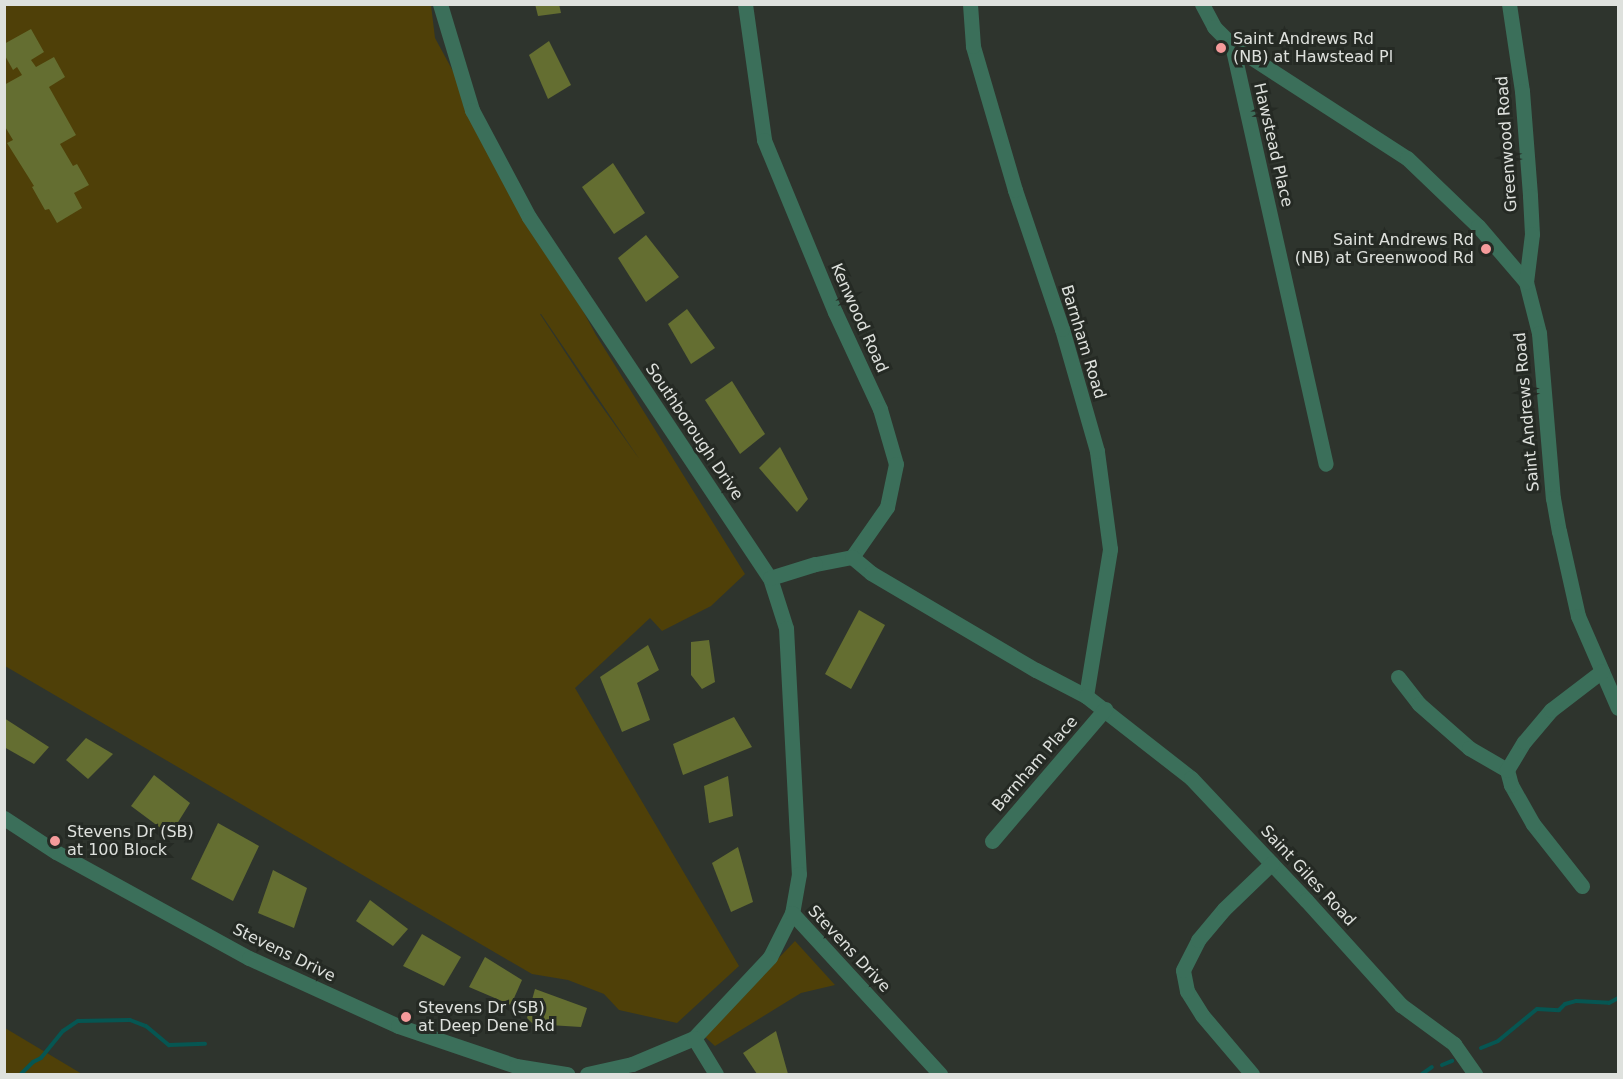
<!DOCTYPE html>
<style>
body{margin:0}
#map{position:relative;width:1623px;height:1079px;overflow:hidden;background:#2e342d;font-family:"DejaVu Sans",sans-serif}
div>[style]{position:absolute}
.green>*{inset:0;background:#4f4008}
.stream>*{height:4px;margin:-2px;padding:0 2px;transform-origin:2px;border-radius:2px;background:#065652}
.building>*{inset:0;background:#646e31}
.minor>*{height:15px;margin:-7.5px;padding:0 7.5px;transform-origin:7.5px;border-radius:7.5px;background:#3b6f5a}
.dots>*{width:16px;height:16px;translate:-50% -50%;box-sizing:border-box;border:3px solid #252a24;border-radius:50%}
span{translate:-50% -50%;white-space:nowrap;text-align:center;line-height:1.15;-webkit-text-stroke:6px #252a24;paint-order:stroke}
.poi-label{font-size:16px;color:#dee1dd}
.left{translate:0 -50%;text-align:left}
.right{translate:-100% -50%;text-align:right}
.street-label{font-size:16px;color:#dee1dd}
.frame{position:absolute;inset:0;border:6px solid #dee1dd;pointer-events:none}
</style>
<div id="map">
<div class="green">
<i style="clip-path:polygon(evenodd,4px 5px,431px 5px,435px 38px,596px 335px,745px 574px,711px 606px,662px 631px,650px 618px,575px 688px,739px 966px,677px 1023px,619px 1010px,604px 994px,568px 980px,532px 974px,5px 666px,4px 5px,540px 314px,541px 314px,640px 460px,590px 390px,540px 314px)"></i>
<i style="clip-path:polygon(795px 941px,835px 985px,801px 993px,715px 1046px,704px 1036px)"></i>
<i style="clip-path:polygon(4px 1028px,5px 1028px,82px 1074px,5px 1074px)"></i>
</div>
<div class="stream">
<i style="left:1481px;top:1048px;width:18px;rotate:-22deg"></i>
<i style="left:1498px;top:1041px;width:50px;rotate:-39.4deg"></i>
<i style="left:1537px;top:1009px;width:22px;rotate:3deg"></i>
<i style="left:1559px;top:1010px;width:8px;rotate:-45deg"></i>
<i style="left:1565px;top:1004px;width:11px;rotate:-15deg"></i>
<i style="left:1576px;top:1001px;width:33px;rotate:3deg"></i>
<i style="left:1609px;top:1003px;width:10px;rotate:-29deg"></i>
<i style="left:1442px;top:1065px;width:11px;rotate:-22deg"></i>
<i style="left:21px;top:1074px;width:17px;rotate:-45deg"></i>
<i style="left:33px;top:1062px;width:9px;rotate:-27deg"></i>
<i style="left:41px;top:1058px;width:35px;rotate:-51deg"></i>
<i style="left:63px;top:1031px;width:18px;rotate:-34deg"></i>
<i style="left:78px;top:1021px;width:52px;rotate:-1.1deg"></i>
<i style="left:130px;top:1020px;width:17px;rotate:21deg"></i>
<i style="left:146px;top:1026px;width:30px;rotate:40deg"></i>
<i style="left:169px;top:1045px;width:36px;rotate:-2deg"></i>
<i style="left:1422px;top:1074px;width:12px;rotate:-35deg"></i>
</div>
<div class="building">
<i style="clip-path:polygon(535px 4px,559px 4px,561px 13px,538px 16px)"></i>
<i style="clip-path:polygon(31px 29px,44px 52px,31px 60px,36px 67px,54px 57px,65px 77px,49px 87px,76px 135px,60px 144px,73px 166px,77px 164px,89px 185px,74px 193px,82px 208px,57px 223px,49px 209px,45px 210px,32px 187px,34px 186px,7px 143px,13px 140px,4px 125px,4px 85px,22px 75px,17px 67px,13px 70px,4px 54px,4px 44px)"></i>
<i style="clip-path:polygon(549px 41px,571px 85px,548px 99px,529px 55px)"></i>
<i style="clip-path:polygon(613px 163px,645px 213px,614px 234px,582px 187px)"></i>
<i style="clip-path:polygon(646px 235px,679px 277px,646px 302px,618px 258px)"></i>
<i style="clip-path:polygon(687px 309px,715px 348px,691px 364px,668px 324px)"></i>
<i style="clip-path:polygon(732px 381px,765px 434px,740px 454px,705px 400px)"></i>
<i style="clip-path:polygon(780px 447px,808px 499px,797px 512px,759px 468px)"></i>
<i style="clip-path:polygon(859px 610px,885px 625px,851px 689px,825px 674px)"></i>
<i style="clip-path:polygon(709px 640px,715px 682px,702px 689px,691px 675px,691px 642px)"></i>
<i style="clip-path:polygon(648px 645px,659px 670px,637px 683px,650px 720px,622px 732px,600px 677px)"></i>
<i style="clip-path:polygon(734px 717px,752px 747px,683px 775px,673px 744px)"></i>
<i style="clip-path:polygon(4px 718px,49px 747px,34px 764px,4px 747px)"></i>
<i style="clip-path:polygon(86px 738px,113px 754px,88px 779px,66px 760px)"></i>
<i style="clip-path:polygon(154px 775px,190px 803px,170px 835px,131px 806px)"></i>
<i style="clip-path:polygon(728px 776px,733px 816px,709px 823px,704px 786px)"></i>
<i style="clip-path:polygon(218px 823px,259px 846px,233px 901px,191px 879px)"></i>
<i style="clip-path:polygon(738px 847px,753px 902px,731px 912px,712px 863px)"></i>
<i style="clip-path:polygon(273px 870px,307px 888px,294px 928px,258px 913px)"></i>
<i style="clip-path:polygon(370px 900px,408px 929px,393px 946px,356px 921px)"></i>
<i style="clip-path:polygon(422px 934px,461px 957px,444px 986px,403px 966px)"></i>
<i style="clip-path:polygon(485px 957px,522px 980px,511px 1005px,469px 987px)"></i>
<i style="clip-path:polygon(535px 989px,587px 1008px,581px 1027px,533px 1024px,527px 1018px)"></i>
<i style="clip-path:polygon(776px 1031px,788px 1074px,757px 1074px,743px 1053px)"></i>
</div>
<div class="minor">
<i style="left:440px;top:4px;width:111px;rotate:73.2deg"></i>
<i style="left:472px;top:110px;width:121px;rotate:62deg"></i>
<i style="left:529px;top:217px;width:434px;rotate:56.3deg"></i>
<i style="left:770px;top:578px;width:52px;rotate:72.3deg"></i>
<i style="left:786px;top:628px;width:246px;rotate:87deg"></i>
<i style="left:799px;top:874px;width:40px;rotate:100deg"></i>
<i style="left:792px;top:913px;width:49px;rotate:116.6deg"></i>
<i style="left:770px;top:957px;width:111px;rotate:133.2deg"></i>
<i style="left:694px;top:1038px;width:67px;rotate:157.2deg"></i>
<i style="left:632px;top:1064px;width:46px;rotate:167.5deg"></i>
<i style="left:745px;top:4px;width:137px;rotate:82deg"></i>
<i style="left:764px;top:140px;width:186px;rotate:67.6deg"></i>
<i style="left:835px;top:312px;width:107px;rotate:65.1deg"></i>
<i style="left:880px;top:409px;width:57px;rotate:73.8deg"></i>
<i style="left:896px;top:464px;width:44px;rotate:101.8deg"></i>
<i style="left:887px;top:507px;width:61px;rotate:125deg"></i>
<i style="left:852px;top:557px;width:38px;rotate:169deg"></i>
<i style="left:815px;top:564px;width:47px;rotate:162.7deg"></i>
<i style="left:1202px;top:4px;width:26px;rotate:62deg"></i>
<i style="left:1214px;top:27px;width:25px;rotate:45deg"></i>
<i style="left:1232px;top:45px;width:208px;rotate:32.9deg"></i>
<i style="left:1407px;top:158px;width:98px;rotate:43.8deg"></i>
<i style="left:1478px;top:226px;width:74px;rotate:49.4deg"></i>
<i style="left:1526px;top:282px;width:53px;rotate:75.7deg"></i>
<i style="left:1539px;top:333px;width:166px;rotate:85.2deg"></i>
<i style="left:1553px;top:498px;width:34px;rotate:80deg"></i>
<i style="left:1559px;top:531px;width:87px;rotate:77.4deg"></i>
<i style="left:1578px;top:616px;width:100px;rotate:66.5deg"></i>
<i style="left:1509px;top:4px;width:88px;rotate:81.5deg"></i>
<i style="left:1522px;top:91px;width:105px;rotate:85.6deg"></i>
<i style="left:1530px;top:196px;width:38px;rotate:87deg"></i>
<i style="left:1532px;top:234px;width:48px;rotate:97.1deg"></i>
<i style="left:1232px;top:45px;width:429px;rotate:77.4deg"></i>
<i style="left:852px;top:557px;width:25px;rotate:40deg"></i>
<i style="left:871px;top:573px;width:191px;rotate:30.5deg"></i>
<i style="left:1036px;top:670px;width:56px;rotate:27.5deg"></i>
<i style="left:1086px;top:696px;width:149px;rotate:-80.7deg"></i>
<i style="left:1110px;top:549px;width:99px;rotate:-97.6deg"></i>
<i style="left:1097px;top:451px;width:127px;rotate:-106deg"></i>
<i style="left:1062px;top:329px;width:147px;rotate:-108.7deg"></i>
<i style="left:1015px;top:190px;width:150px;rotate:-106.3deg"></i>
<i style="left:973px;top:46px;width:42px;rotate:-94.1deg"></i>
<i style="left:1398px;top:677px;width:34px;rotate:52deg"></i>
<i style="left:1419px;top:704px;width:67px;rotate:41.3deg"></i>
<i style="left:1469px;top:748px;width:44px;rotate:30.1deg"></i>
<i style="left:1086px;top:696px;width:133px;rotate:38deg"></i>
<i style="left:1191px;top:778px;width:168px;rotate:46.7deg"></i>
<i style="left:1306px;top:900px;width:142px;rotate:47.9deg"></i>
<i style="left:1401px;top:1005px;width:66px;rotate:36.3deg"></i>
<i style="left:1454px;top:1044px;width:37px;rotate:55deg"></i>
<i style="left:4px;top:818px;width:62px;rotate:33.2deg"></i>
<i style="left:56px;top:852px;width:220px;rotate:28.8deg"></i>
<i style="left:249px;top:958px;width:164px;rotate:24.5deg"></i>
<i style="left:398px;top:1026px;width:125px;rotate:18.7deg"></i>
<i style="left:516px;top:1066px;width:52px;rotate:8.9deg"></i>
<i style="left:992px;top:841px;width:174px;rotate:-49.4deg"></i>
<i style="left:1582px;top:886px;width:79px;rotate:-128.3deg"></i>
<i style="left:1533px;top:824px;width:45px;rotate:-119.4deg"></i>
<i style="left:1511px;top:785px;width:16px;rotate:-105deg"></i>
<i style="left:1507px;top:770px;width:33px;rotate:-59deg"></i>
<i style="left:1524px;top:742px;width:42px;rotate:-49.8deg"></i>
<i style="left:1551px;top:710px;width:64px;rotate:-37.4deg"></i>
<i style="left:792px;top:913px;width:219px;rotate:47.4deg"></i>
<i style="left:694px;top:1038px;width:42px;rotate:58.6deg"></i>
<i style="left:1252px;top:1074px;width:77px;rotate:-130.3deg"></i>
<i style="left:1202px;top:1015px;width:28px;rotate:-122deg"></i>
<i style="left:1187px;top:991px;width:21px;rotate:-101deg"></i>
<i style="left:1183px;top:970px;width:34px;rotate:-63deg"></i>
<i style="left:1198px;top:940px;width:40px;rotate:-50deg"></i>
<i style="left:1224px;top:909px;width:66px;rotate:-43.8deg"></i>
</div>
<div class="dots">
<i style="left:1221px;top:48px;background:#f59b9b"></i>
<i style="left:1486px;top:249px;background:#f59b9b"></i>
<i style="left:55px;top:841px;background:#f59b9b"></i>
<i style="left:406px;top:1017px;background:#f59b9b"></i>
</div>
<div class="poi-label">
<span class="left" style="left:1233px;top:48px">Saint Andrews Rd<br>(NB) at Hawstead Pl</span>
<span class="right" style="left:1474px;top:249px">Saint Andrews Rd<br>(NB) at Greenwood Rd</span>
<span class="left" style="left:67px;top:841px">Stevens Dr (SB)<br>at 100 Block</span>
<span class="left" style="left:418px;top:1017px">Stevens Dr (SB)<br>at Deep Dene Rd</span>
</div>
<div class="street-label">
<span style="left:1507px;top:144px;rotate:-94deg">Greenwood Road</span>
<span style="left:1273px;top:145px;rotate:77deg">Hawstead Place</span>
<span style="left:859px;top:318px;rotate:66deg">Kenwood Road</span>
<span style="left:1083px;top:342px;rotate:73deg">Barnham Road</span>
<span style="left:1527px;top:412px;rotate:-95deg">Saint Andrews Road</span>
<span style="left:694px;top:432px;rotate:56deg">Southborough Drive</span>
<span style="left:1035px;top:764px;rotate:-49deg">Barnham Place</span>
<span style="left:1308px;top:876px;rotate:47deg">Saint Giles Road</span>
<span style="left:849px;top:949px;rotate:47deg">Stevens Drive</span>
<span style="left:284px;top:953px;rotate:26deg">Stevens Drive</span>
</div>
<div class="frame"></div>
</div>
